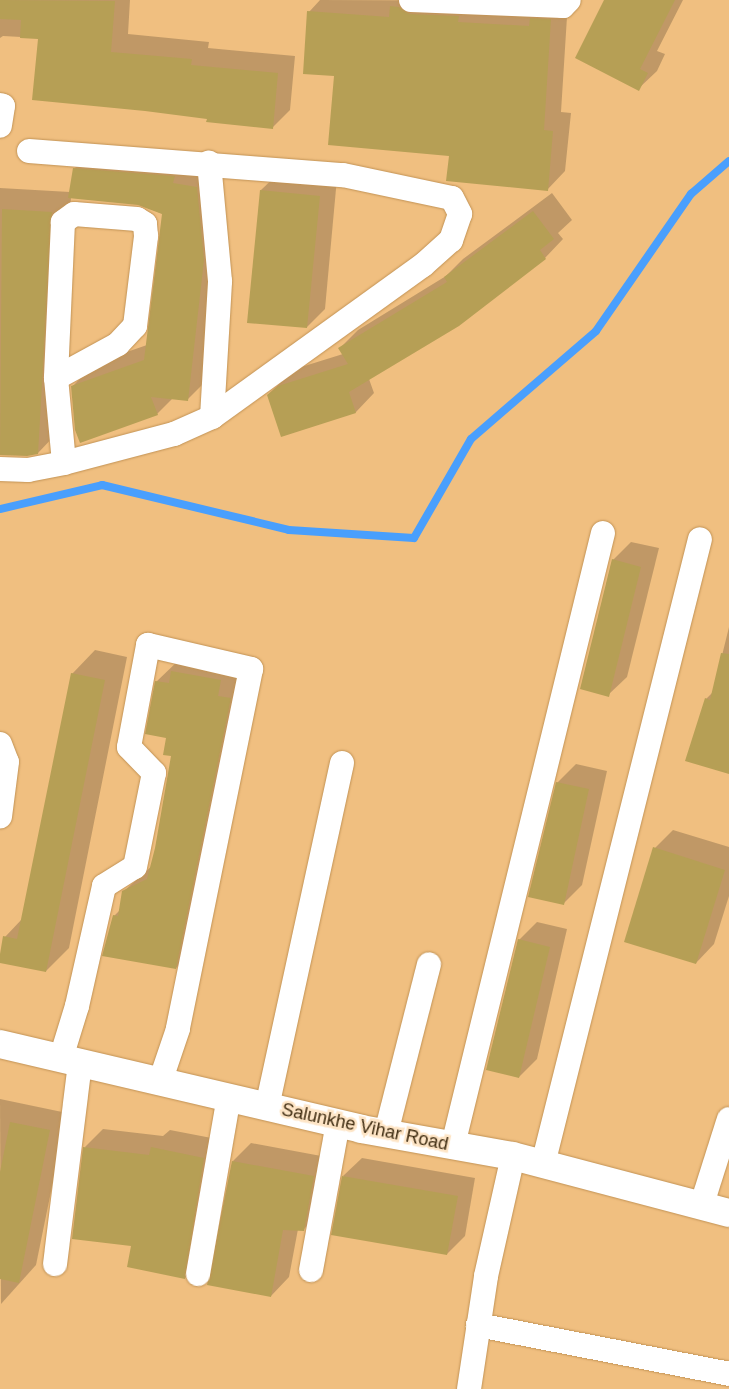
<!DOCTYPE html>
<style>
body{margin:0}
#map{position:relative;width:729px;height:1389px;overflow:hidden;background:#f0bf80;font-family:Helvetica,sans-serif}
div>[style]{position:absolute}
.shadow>*{inset:0;background:#0003}
.stream>*{height:8px;margin:-4px;padding:0 4px;transform-origin:4px;border-radius:4px;background:#499ffd}
.building>*{inset:0;background:#b69f55}
.roads{filter:drop-shadow(0 0 1px #c29355) drop-shadow(0 0 1px #c29355)}
.minor>*{height:24px;margin:-12px;padding:0 12px;transform-origin:12px;border-radius:12px;background:#fff}
.tertiary>*{height:28px;margin:-14px;padding:0 14px;transform-origin:14px;border-radius:14px;background:#fff}
span{translate:-50% -50%;white-space:nowrap;text-align:center;line-height:1.15;-webkit-text-stroke:5px #fee5c6;paint-order:stroke}
.street-label{font-size:18px;color:#402d12}
</style>
<div id="map">
<div class="shadow">
<i style="clip-path:polygon(0 0,130px 0,128px 34px,209px 42px,208px 48px,295px 56px,290px 110px,272px 128px,208px 118px,39px 38px,3px 36px,0 38px)"></i>
<i style="clip-path:polygon(320px 0,568px 1px,561px 112px,571px 113px,565px 171px,547px 190px,450px 155px,336px 75px,309px 12px)"></i>
<i style="clip-path:polygon(606px 0,683px 0,657px 51px,665px 54px,657px 71px,638px 89px)"></i>
<i style="clip-path:polygon(97px 146px,220px 164px,210px 377px,187px 400px,173px 398px,157px 414px,72px 387px,95px 363px,147px 345px,163px 214px,138px 204px,71px 197px,58px 432px,38px 453px,0 454px,0 188px,70px 192px,74px 169px)"></i>
<i style="clip-path:polygon(280px 172px,337px 178px,325px 309px,307px 327px,261px 190px)"></i>
<i style="clip-path:polygon(552px 193px,572px 220px,558px 233px,563px 239px,545px 258px,369px 379px,374px 393px,356px 412px,282px 436px,268px 395px,287px 376px,298px 368px,343px 354px,340px 348px,358px 330px,446px 276px,463px 259px)"></i>
<i style="clip-path:polygon(631px 542px,659px 548px,627px 677px,608px 695px,613px 560px)"></i>
<i style="clip-path:polygon(729px 627px,729px 773px,706px 699px,713px 692px)"></i>
<i style="clip-path:polygon(95px 650px,127px 657px,69px 948px,46px 971px,0 961px,5px 937px,22px 919px,72px 674px)"></i>
<i style="clip-path:polygon(243px 657px,199px 945px,176px 968px,114px 916px,120px 910px,124px 891px,152px 866px,156px 848px,173px 755px,156px 682px,180px 659px)"></i>
<i style="clip-path:polygon(576px 764px,607px 771px,582px 885px,563px 904px,557px 783px)"></i>
<i style="clip-path:polygon(673px 830px,729px 847px,729px 896px,714px 944px,696px 963px,655px 848px)"></i>
<i style="clip-path:polygon(537px 922px,567px 929px,537px 1059px,519px 1077px,519px 940px)"></i>
<i style="clip-path:polygon(0 1099px,67px 1113px,36px 1265px,1px 1304px)"></i>
<i style="clip-path:polygon(103px 1129px,163px 1136px,170px 1130px,222px 1140px,203px 1259px,185px 1278px,85px 1147px)"></i>
<i style="clip-path:polygon(251px 1143px,332px 1158px,322px 1211px,304px 1229px,298px 1229px,289px 1277px,271px 1296px,233px 1161px)"></i>
<i style="clip-path:polygon(362px 1158px,475px 1178px,465px 1236px,447px 1254px,343px 1176px)"></i>
</div>
<div class="stream">
<i style="left:0;top:509px;width:105px;rotate:-13.2deg"></i>
<i style="left:102px;top:485px;width:192px;rotate:13.5deg"></i>
<i style="left:289px;top:530px;width:125px;rotate:3.7deg"></i>
<i style="left:414px;top:538px;width:114px;rotate:-60.1deg"></i>
<i style="left:471px;top:439px;width:165px;rotate:-40.8deg"></i>
<i style="left:596px;top:331px;width:167px;rotate:-55.3deg"></i>
<i style="left:691px;top:194px;width:50px;rotate:-41deg"></i>
</div>
<div class="building">
<i style="clip-path:polygon(0 0,115px 1px,111px 52px,192px 59px,191px 65px,278px 73px,273px 129px,206px 122px,207px 119px,145px 111px,32px 100px,38px 39px,20px 38px,21px 20px,0 19px)"></i>
<i style="clip-path:polygon(604px 0,675px 0,640px 69px,648px 73px,639px 91px,575px 58px)"></i>
<i style="clip-path:polygon(390px 6px,399px 7px,410px 14px,459px 16px,458px 22px,529px 26px,530px 18px,551px 19px,544px 130px,553px 131px,548px 191px,446px 181px,449px 156px,328px 145px,334px 76px,303px 74px,307px 11px,389px 17px)"></i>
<i style="clip-path:polygon(73px 168px,175px 176px,173px 183px,197px 187px,204px 260px,188px 401px,151px 397px,158px 415px,80px 443px,75px 430px,71px 386px,144px 360px,162px 214px,138px 205px,68px 198px)"></i>
<i style="clip-path:polygon(260px 190px,320px 196px,307px 328px,247px 323px)"></i>
<i style="clip-path:polygon(2px 209px,52px 212px,38px 454px,27px 456px,0 455px)"></i>
<i style="clip-path:polygon(533px 211px,554px 239px,540px 250px,546px 259px,459px 326px,349px 392px,356px 413px,281px 437px,267px 395px,278px 386px,348px 364px,338px 348px,447px 282px,444px 277px)"></i>
<i style="clip-path:polygon(612px 559px,641px 567px,609px 697px,580px 689px)"></i>
<i style="clip-path:polygon(721px 653px,729px 654px,729px 774px,685px 761px,705px 698px,710px 700px)"></i>
<i style="clip-path:polygon(171px 671px,221px 680px,218px 696px,231px 698px,176px 969px,102px 956px,113px 915px,118px 916px,122px 891px,147px 879px,155px 848px,171px 756px,163px 755px,166px 738px,145px 734px,155px 681px,169px 683px)"></i>
<i style="clip-path:polygon(71px 673px,105px 680px,46px 972px,0 963px,0 954px,3px 936px,17px 939px)"></i>
<i style="clip-path:polygon(556px 782px,589px 789px,564px 905px,528px 897px)"></i>
<i style="clip-path:polygon(653px 847px,725px 870px,696px 964px,624px 942px)"></i>
<i style="clip-path:polygon(518px 939px,550px 947px,519px 1078px,486px 1070px)"></i>
<i style="clip-path:polygon(10px 1122px,50px 1130px,19px 1283px,0 1279px,0 1172px)"></i>
<i style="clip-path:polygon(83px 1147px,149px 1155px,151px 1147px,204px 1158px,185px 1279px,127px 1267px,131px 1246px,72px 1239px)"></i>
<i style="clip-path:polygon(232px 1161px,314px 1176px,304px 1231px,283px 1230px,271px 1297px,207px 1285px)"></i>
<i style="clip-path:polygon(342px 1176px,458px 1196px,447px 1255px,331px 1235px)"></i>
</div>
<div class="roads">
<div class="minor">
<i style="left:411px;top:0;width:152px;rotate:2.3deg"></i>
<i style="left:563px;top:6px;width:8px;rotate:-45deg"></i>
<i style="left:0;top:105px;width:3px;rotate:18deg"></i>
<i style="left:3px;top:106px;width:20px;rotate:99deg"></i>
<i style="left:29px;top:151px;width:315px;rotate:4.4deg"></i>
<i style="left:343px;top:175px;width:111px;rotate:11.9deg"></i>
<i style="left:452px;top:198px;width:18px;rotate:63deg"></i>
<i style="left:460px;top:214px;width:28px;rotate:109deg"></i>
<i style="left:451px;top:240px;width:38px;rotate:138deg"></i>
<i style="left:423px;top:265px;width:260px;rotate:144.2deg"></i>
<i style="left:56px;top:378px;width:71px;rotate:-28.7deg"></i>
<i style="left:118px;top:344px;width:25px;rotate:-47deg"></i>
<i style="left:135px;top:326px;width:91px;rotate:-83deg"></i>
<i style="left:146px;top:236px;width:12px;rotate:-95deg"></i>
<i style="left:145px;top:224px;width:9px;rotate:-148deg"></i>
<i style="left:137px;top:219px;width:63px;rotate:-175.5deg"></i>
<i style="left:74px;top:214px;width:14px;rotate:144deg"></i>
<i style="left:63px;top:222px;width:156px;rotate:92.6deg"></i>
<i style="left:56px;top:378px;width:85px;rotate:84.6deg"></i>
<i style="left:0;top:469px;width:28px;rotate:2deg"></i>
<i style="left:28px;top:470px;width:37px;rotate:-11deg"></i>
<i style="left:64px;top:463px;width:114px;rotate:-14.8deg"></i>
<i style="left:174px;top:434px;width:42px;rotate:-24.1deg"></i>
<i style="left:212px;top:417px;width:136px;rotate:-86.6deg"></i>
<i style="left:220px;top:281px;width:119px;rotate:-95.3deg"></i>
<i style="left:0;top:744px;width:19px;rotate:69deg"></i>
<i style="left:7px;top:762px;width:55px;rotate:97.3deg"></i>
<i style="left:61px;top:1058px;width:54px;rotate:-72.9deg"></i>
<i style="left:77px;top:1006px;width:123px;rotate:-77.3deg"></i>
<i style="left:104px;top:886px;width:36px;rotate:-32deg"></i>
<i style="left:135px;top:867px;width:96px;rotate:-78.6deg"></i>
<i style="left:154px;top:773px;width:36px;rotate:-134deg"></i>
<i style="left:129px;top:747px;width:104px;rotate:-79.4deg"></i>
<i style="left:148px;top:645px;width:106px;rotate:13.1deg"></i>
<i style="left:251px;top:669px;width:367px;rotate:101.5deg"></i>
<i style="left:178px;top:1029px;width:56px;rotate:108.8deg"></i>
<i style="left:267px;top:1107px;width:352px;rotate:-77.7deg"></i>
<i style="left:386px;top:1133px;width:174px;rotate:-75.7deg"></i>
<i style="left:453px;top:1145px;width:630px;rotate:-76.23deg"></i>
<i style="left:543px;top:1164px;width:644px;rotate:-75.9deg"></i>
<i style="left:702px;top:1204px;width:89px;rotate:-72.4deg"></i>
<i style="left:55px;top:1264px;width:203px;rotate:-82.9deg"></i>
<i style="left:311px;top:1270px;width:149px;rotate:-79.6deg"></i>
<i style="left:198px;top:1274px;width:180px;rotate:-80.1deg"></i>
<i style="left:478px;top:1325px;width:256px;rotate:11deg"></i>
<i style="left:469px;top:1389px;width:114px;rotate:-81.4deg"></i>
<i style="left:486px;top:1276px;width:123px;rotate:-77.3deg"></i>
</div>
<div class="tertiary">
<i style="left:0;top:1044px;width:371px;rotate:13.2deg"></i>
<i style="left:361px;top:1129px;width:154px;rotate:10.1deg"></i>
<i style="left:513px;top:1156px;width:223px;rotate:14.8deg"></i>
</div>
</div>
<div class="street-label">
<span style="left:365px;top:1127px;rotate:12deg">Salunkhe Vihar Road</span>
</div>
</div>
